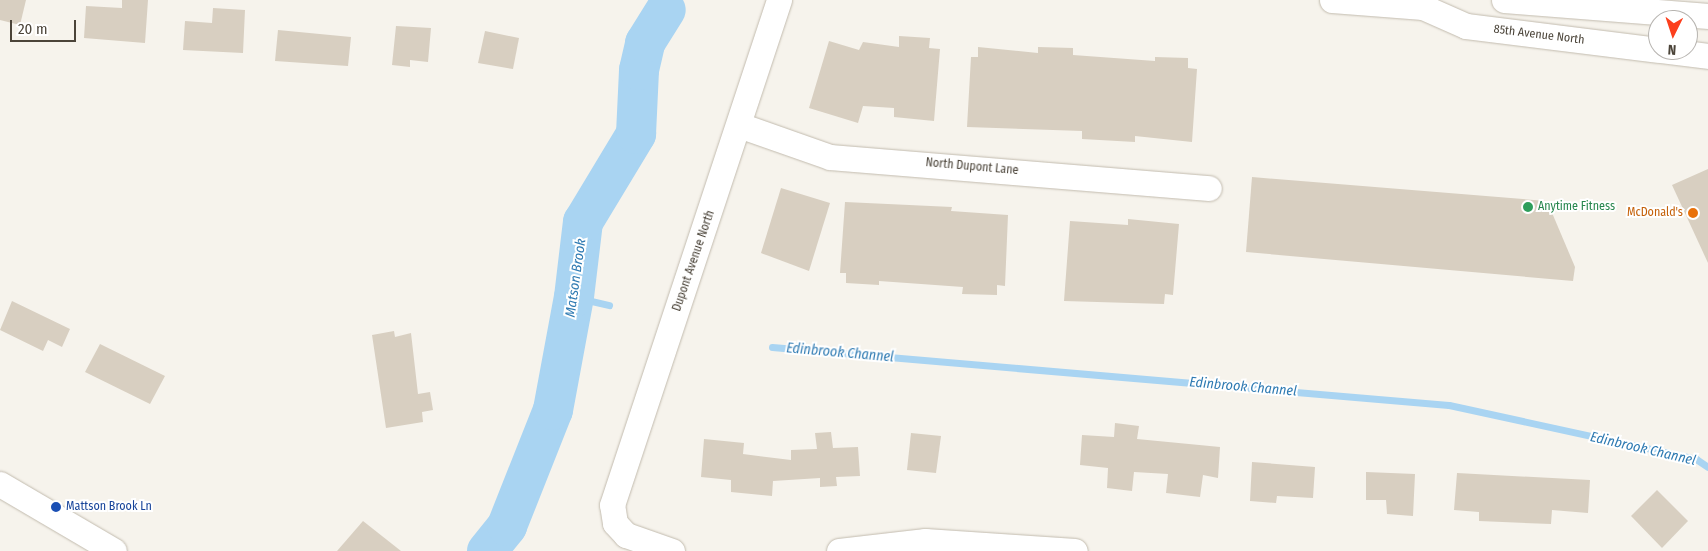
<!DOCTYPE html>
<style>
body{margin:0}
#map{position:relative;width:1708px;height:551px;overflow:hidden;background:#f6f3ec;font-family:"Fira Sans Condensed",sans-serif}
div>[style]{position:absolute}
.stream>*{height:7px;margin:-3.5px;padding:0 3.5px;transform-origin:3.5px;border-radius:3.5px;background:#a9d4f2}
.river>*{height:40px;margin:-20px;padding:0 20px;transform-origin:20px;border-radius:20px;background:#a9d4f2}
.building>*{inset:0;background:#d8cfc1}
.roads{filter:drop-shadow(0 0 1px #c2bbae) drop-shadow(0 0 1px #c2bbae)}
.minor>*{height:25px;margin:-12.5px;padding:0 12.5px;transform-origin:12.5px;border-radius:12.5px;background:#fff}
.dots>*{width:14px;height:14px;translate:-50% -50%;box-sizing:border-box;border:2px solid #fff;border-radius:50%}
span{translate:-50% -50%;white-space:nowrap;text-align:center;line-height:1.15;-webkit-text-stroke:4px #fff;paint-order:stroke}
.street-label{font-size:12px;color:#4b4439}
.leisure-label{font-size:12px;color:#27864d}
.left{translate:0 -50%;text-align:left}
.food-label{font-size:12px;color:#c56008}
.right{translate:-100% -50%;text-align:right}
.transit-label{font-size:12px;color:#164399}
.water-label{font-size:14px;color:#2e7ab2;font-style:italic}
.north{position:absolute;left:1648px;top:10px;width:50px;height:50px;box-sizing:border-box;background:#fff;border:1px solid #b7b4b0;border-radius:50%;rotate:184deg;font-size:14px;font-weight:700;line-height:20px;text-align:center;color:#4b4439}
.north::after{content:'';display:block;margin:auto;width:18px;height:22px;background:#fc3f1d;clip-path:polygon(50% 0,100% 100%,50% 72%,0 100%)}
.scale{position:absolute;left:10px;top:20px;width:66px;height:22px;box-sizing:border-box;border:2px solid #4b4439;border-top:0;padding-left:6px;font-size:15px;line-height:18px;white-space:nowrap;color:#4b4439;-webkit-text-stroke:4px #fff;paint-order:stroke}
</style>
<div id="map">
<div class="stream">
<i style="left:574px;top:297px;width:36px;rotate:13deg"></i>
<i style="left:772px;top:347px;width:679px;rotate:4.9deg"></i>
<i style="left:1449px;top:405px;width:253px;rotate:12.3deg"></i>
<i style="left:1696px;top:459px;width:14px;rotate:34deg"></i>
</div>
<div class="river">
<i style="left:487px;top:551px;width:32px;rotate:-51deg"></i>
<i style="left:507px;top:526px;width:125px;rotate:-68.4deg"></i>
<i style="left:553px;top:410px;width:115px;rotate:-79.5deg"></i>
<i style="left:574px;top:297px;width:76px;rotate:-83.2deg"></i>
<i style="left:583px;top:222px;width:103px;rotate:-58.9deg"></i>
<i style="left:636px;top:134px;width:64px;rotate:-87.3deg"></i>
<i style="left:639px;top:70px;width:28px;rotate:-77deg"></i>
<i style="left:645px;top:43px;width:39px;rotate:-58deg"></i>
</div>
<div class="building">
<i style="clip-path:polygon(0 0,26px 0,20px 25px,0 20px)"></i>
<i style="clip-path:polygon(122px 0,148px 0,145px 43px,84px 38px,86px 6px,122px 8px)"></i>
<i style="clip-path:polygon(213px 8px,245px 10px,243px 53px,183px 50px,185px 21px,212px 23px)"></i>
<i style="clip-path:polygon(396px 26px,431px 28px,428px 62px,410px 60px,410px 67px,392px 65px)"></i>
<i style="clip-path:polygon(278px 30px,351px 37px,348px 66px,275px 61px)"></i>
<i style="clip-path:polygon(485px 31px,519px 38px,513px 69px,478px 63px)"></i>
<i style="clip-path:polygon(899px 36px,930px 38px,929px 48px,940px 49px,934px 121px,894px 117px,894px 108px,863px 106px,858px 123px,809px 108px,829px 41px,859px 50px,863px 42px,899px 47px)"></i>
<i style="clip-path:polygon(978px 47px,1038px 53px,1038px 47px,1073px 48px,1073px 55px,1155px 61px,1155px 57px,1188px 58px,1188px 68px,1197px 69px,1192px 142px,1135px 136px,1135px 142px,1082px 139px,1082px 131px,967px 127px,971px 57px,978px 57px)"></i>
<i style="clip-path:polygon(1708px 169px,1708px 263px,1672px 185px)"></i>
<i style="clip-path:polygon(1252px 177px,1547px 201px,1575px 267px,1573px 281px,1246px 252px)"></i>
<i style="clip-path:polygon(781px 188px,830px 203px,809px 271px,761px 253px)"></i>
<i style="clip-path:polygon(845px 202px,952px 207px,951px 211px,1008px 215px,1005px 286px,997px 285px,997px 295px,962px 294px,963px 287px,879px 281px,879px 285px,846px 283px,846px 273px,840px 273px)"></i>
<i style="clip-path:polygon(1128px 219px,1179px 224px,1173px 295px,1165px 294px,1164px 304px,1064px 301px,1070px 221px,1128px 225px)"></i>
<i style="clip-path:polygon(12px 301px,70px 329px,62px 347px,48px 340px,43px 351px,0 330px)"></i>
<i style="clip-path:polygon(394px 331px,395px 337px,411px 333px,418px 394px,430px 392px,433px 410px,422px 412px,423px 422px,386px 428px,372px 335px)"></i>
<i style="clip-path:polygon(100px 344px,165px 376px,150px 404px,85px 372px)"></i>
<i style="clip-path:polygon(1115px 423px,1139px 426px,1137px 439px,1220px 447px,1218px 478px,1203px 475px,1200px 497px,1166px 493px,1168px 474px,1134px 472px,1132px 491px,1107px 488px,1108px 468px,1080px 465px,1082px 435px,1114px 437px)"></i>
<i style="clip-path:polygon(831px 432px,833px 448px,858px 447px,860px 476px,836px 477px,837px 486px,820px 487px,820px 478px,773px 481px,772px 496px,731px 492px,731px 480px,701px 477px,704px 439px,744px 443px,743px 454px,791px 460px,791px 450px,817px 449px,815px 433px)"></i>
<i style="clip-path:polygon(911px 433px,941px 436px,936px 473px,907px 470px)"></i>
<i style="clip-path:polygon(1252px 462px,1315px 467px,1313px 498px,1277px 496px,1276px 503px,1250px 501px)"></i>
<i style="clip-path:polygon(1366px 472px,1415px 474px,1413px 516px,1387px 514px,1386px 500px,1366px 500px)"></i>
<i style="clip-path:polygon(1457px 473px,1590px 480px,1588px 513px,1552px 510px,1551px 524px,1479px 521px,1479px 512px,1454px 510px)"></i>
<i style="clip-path:polygon(1657px 490px,1688px 521px,1662px 548px,1631px 516px)"></i>
<i style="clip-path:polygon(363px 521px,401px 551px,337px 551px)"></i>
</div>
<div class="roads">
<div class="minor">
<i style="left:1332px;top:0;width:91px;rotate:4.4deg"></i>
<i style="left:1423px;top:7px;width:47px;rotate:23.8deg"></i>
<i style="left:1466px;top:26px;width:193px;rotate:7.1deg"></i>
<i style="left:1504px;top:0;width:205px;rotate:4.5deg"></i>
<i style="left:1661px;top:50px;width:47px;rotate:7.3deg"></i>
<i style="left:739px;top:125px;width:96px;rotate:19.4deg"></i>
<i style="left:830px;top:157px;width:380px;rotate:4.7deg"></i>
<i style="left:0;top:484px;width:132px;rotate:30.4deg"></i>
<i style="left:672px;top:551px;width:49px;rotate:-160.8deg"></i>
<i style="left:626px;top:535px;width:16px;rotate:-133deg"></i>
<i style="left:615px;top:523px;width:18px;rotate:-99deg"></i>
<i style="left:612px;top:505px;width:532px;rotate:-71.7deg"></i>
<i style="left:839px;top:551px;width:87px;rotate:-6.6deg"></i>
<i style="left:925px;top:541px;width:150px;rotate:3.8deg"></i>
</div>
</div>
<div class="dots">
<i style="left:1528px;top:207px;background:#2e9e5b"></i>
<i style="left:1693px;top:213px;background:#e8710a"></i>
<i style="left:56px;top:507px;background:#1a4fb4"></i>
</div>
<div class="street-label">
<span style="left:1539px;top:35px;rotate:7deg">85th Avenue North</span>
<span style="left:972px;top:167px;rotate:5deg">North Dupont Lane</span>
<span style="left:694px;top:261px;rotate:-71deg">Dupont Avenue North</span>
</div>
<div class="leisure-label">
<span class="left" style="left:1538px;top:207px">Anytime Fitness</span>
</div>
<div class="food-label">
<span class="right" style="left:1683px;top:213px">McDonald's</span>
</div>
<div class="transit-label">
<span class="left" style="left:66px;top:507px">Mattson Brook Ln</span>
</div>
<div class="water-label">
<span style="left:576px;top:278px;rotate:-82deg">Matson Brook</span>
<span style="left:840px;top:353px;rotate:5deg">Edinbrook Channel</span>
<span style="left:1243px;top:387px;rotate:5deg">Edinbrook Channel</span>
<span style="left:1643px;top:449px;rotate:13deg">Edinbrook Channel</span>
</div>
<div class="north">N</div>
<div class="scale">20 m</div>
</div>
